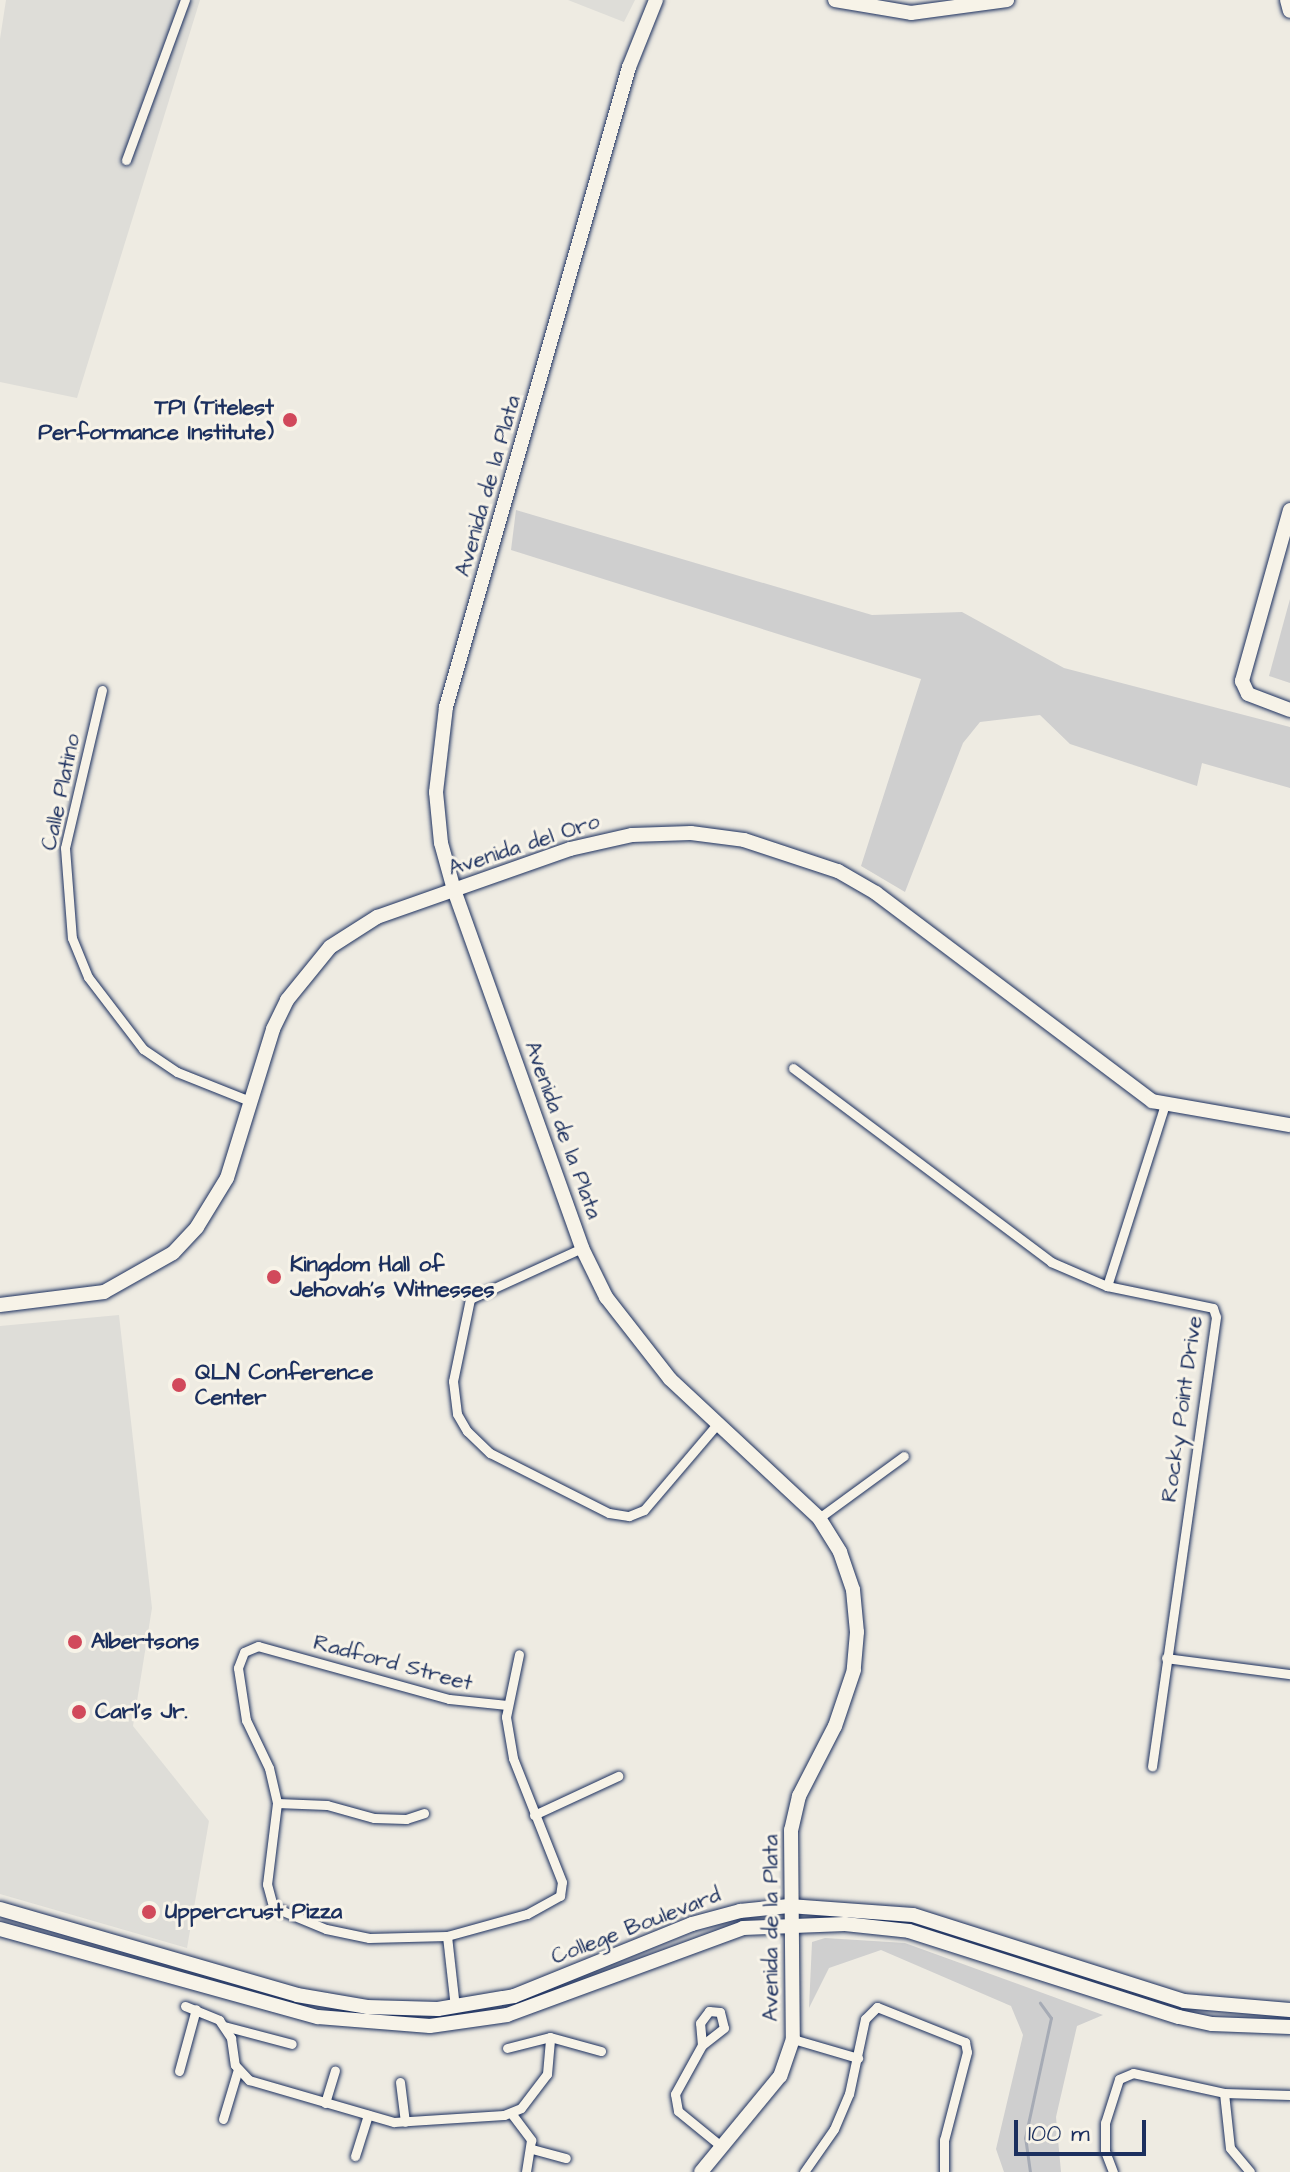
<!DOCTYPE html>
<style>
body{margin:0}
#map{position:relative;width:1290px;height:2172px;overflow:hidden;background:#eeebe2;font-family:"Architects Daughter",sans-serif}
div>[style]{position:absolute}
.built>*{inset:0;background:#deddd8}
.green>*{inset:0;background:#cfcfcf}
.stream>*{height:3px;margin:-1.5px;padding:0 1.5px;transform-origin:1.5px;border-radius:1.5px;background:#a6abb5}
.roads{filter:drop-shadow(0 0 2px #1b2f5e) drop-shadow(0 0 2px #1b2f5e)}
.street>*{height:9px;margin:-4.5px;padding:0 4.5px;transform-origin:4.5px;border-radius:4.5px;background:#f7f3e8}
.secondary>*{height:14px;margin:-7px;padding:0 7px;transform-origin:7px;border-radius:7px;background:#f7f3e8}
.primary>*{height:14px;margin:-7px;padding:0 7px;transform-origin:7px;border-radius:7px;background:#f7f3e8}
.dots>*{width:22px;height:22px;translate:-50% -50%;box-sizing:border-box;border:4px solid #f7f3e8;border-radius:50%}
span{translate:-50% -50%;white-space:nowrap;text-align:center;line-height:1.15;-webkit-text-stroke:6px #f7f3e8;paint-order:stroke}
.poi-label{font-size:22px;color:#1b2f5e;font-weight:700}
.right{translate:-100% -50%;text-align:right}
.left{translate:0 -50%;text-align:left}
.street-label{font-size:22px;color:#1b2f5e}
.scale{position:absolute;left:1014px;top:2120px;width:132px;height:36px;box-sizing:border-box;border:4px solid #1b2f5e;border-top:0;padding-left:10px;font-size:24px;line-height:28px;white-space:nowrap;color:#1b2f5e;-webkit-text-stroke:6px #f7f3e8;paint-order:stroke}
</style>
<div id="map">
<div class="built">
<i style="clip-path:polygon(6px 0,200px 0,77px 398px,0 382px,0 39px)"></i>
<i style="clip-path:polygon(568px 0,635px 0,624px 22px)"></i>
<i style="clip-path:polygon(119px 1315px,152px 1608px,133px 1726px,209px 1821px,187px 1948px,0 1894px,0 1326px)"></i>
</div>
<div class="green">
<i style="clip-path:polygon(516px 510px,872px 615px,962px 612px,1064px 668px,1290px 727px,1290px 788px,1202px 763px,1197px 786px,1070px 744px,1040px 715px,980px 722px,963px 743px,905px 892px,861px 866px,921px 679px,511px 550px)"></i>
<i style="clip-path:polygon(1290px 599px,1290px 683px,1269px 676px)"></i>
<i style="clip-path:polygon(825px 1938px,905px 1943px,1103px 2015px,1077px 2026px,1056px 2117px,1061px 2172px,1004px 2172px,996px 2149px,1023px 2035px,1011px 2006px,881px 1950px,829px 1968px,809px 2008px,812px 1942px)"></i>
</div>
<div class="stream">
<i style="left:1030px;top:2172px;width:34px;rotate:-98deg"></i>
<i style="left:1025px;top:2138px;width:123px;rotate:-77.8deg"></i>
<i style="left:1051px;top:2018px;width:19px;rotate:-126deg"></i>
</div>
<div class="roads">
<div class="street">
<i style="left:126px;top:160px;width:171px;rotate:-69.8deg"></i>
<i style="left:102px;top:690px;width:162px;rotate:103.2deg"></i>
<i style="left:65px;top:848px;width:90px;rotate:85.6deg"></i>
<i style="left:72px;top:938px;width:42px;rotate:67.7deg"></i>
<i style="left:88px;top:977px;width:91px;rotate:52.6deg"></i>
<i style="left:143px;top:1049px;width:41px;rotate:34.1deg"></i>
<i style="left:177px;top:1072px;width:79px;rotate:21.7deg"></i>
<i style="left:793px;top:1068px;width:323px;rotate:36.9deg"></i>
<i style="left:1051px;top:1262px;width:61px;rotate:23.2deg"></i>
<i style="left:1107px;top:1286px;width:108px;rotate:11.7deg"></i>
<i style="left:1213px;top:1308px;width:9px;rotate:72deg"></i>
<i style="left:1216px;top:1317px;width:454px;rotate:98.1deg"></i>
<i style="left:582px;top:1248px;width:123px;rotate:155.5deg"></i>
<i style="left:470px;top:1299px;width:84px;rotate:101.7deg"></i>
<i style="left:453px;top:1381px;width:33px;rotate:83deg"></i>
<i style="left:457px;top:1414px;width:20px;rotate:60deg"></i>
<i style="left:467px;top:1431px;width:32px;rotate:44deg"></i>
<i style="left:490px;top:1453px;width:133px;rotate:26.8deg"></i>
<i style="left:609px;top:1513px;width:20px;rotate:9deg"></i>
<i style="left:629px;top:1516px;width:16px;rotate:-22deg"></i>
<i style="left:644px;top:1510px;width:114px;rotate:-49.6deg"></i>
<i style="left:1107px;top:1286px;width:191px;rotate:-72.3deg"></i>
<i style="left:819px;top:1518px;width:105px;rotate:-36.1deg"></i>
<i style="left:1166px;top:1658px;width:125px;rotate:7.4deg"></i>
<i style="left:507px;top:1705px;width:58px;rotate:-174.1deg"></i>
<i style="left:449px;top:1699px;width:198px;rotate:-164.5deg"></i>
<i style="left:258px;top:1646px;width:15px;rotate:157deg"></i>
<i style="left:244px;top:1652px;width:17px;rotate:111deg"></i>
<i style="left:238px;top:1668px;width:53px;rotate:81.3deg"></i>
<i style="left:246px;top:1720px;width:53px;rotate:64.4deg"></i>
<i style="left:269px;top:1768px;width:36px;rotate:77deg"></i>
<i style="left:277px;top:1803px;width:82px;rotate:97deg"></i>
<i style="left:267px;top:1884px;width:24px;rotate:75deg"></i>
<i style="left:273px;top:1907px;width:57px;rotate:22.5deg"></i>
<i style="left:326px;top:1929px;width:44px;rotate:11.8deg"></i>
<i style="left:369px;top:1938px;width:78px;rotate:-1.5deg"></i>
<i style="left:447px;top:1936px;width:83px;rotate:-15.4deg"></i>
<i style="left:527px;top:1914px;width:38px;rotate:-29deg"></i>
<i style="left:560px;top:1896px;width:14px;rotate:-82deg"></i>
<i style="left:562px;top:1882px;width:133px;rotate:-111.6deg"></i>
<i style="left:513px;top:1758px;width:42px;rotate:-99.7deg"></i>
<i style="left:506px;top:1717px;width:64px;rotate:-78.3deg"></i>
<i style="left:277px;top:1803px;width:50px;rotate:2.3deg"></i>
<i style="left:327px;top:1805px;width:49px;rotate:15.5deg"></i>
<i style="left:374px;top:1818px;width:32px;rotate:2deg"></i>
<i style="left:406px;top:1819px;width:19px;rotate:-18deg"></i>
<i style="left:534px;top:1815px;width:93px;rotate:-24.9deg"></i>
<i style="left:447px;top:1936px;width:71px;rotate:83.6deg"></i>
<i style="left:185px;top:2006px;width:37px;rotate:22deg"></i>
<i style="left:219px;top:2020px;width:22px;rotate:56deg"></i>
<i style="left:231px;top:2038px;width:27px;rotate:82deg"></i>
<i style="left:235px;top:2065px;width:21px;rotate:47deg"></i>
<i style="left:249px;top:2080px;width:151px;rotate:16.2deg"></i>
<i style="left:394px;top:2122px;width:110px;rotate:-3.6deg"></i>
<i style="left:504px;top:2115px;width:18px;rotate:-22deg"></i>
<i style="left:521px;top:2108px;width:43px;rotate:-52.6deg"></i>
<i style="left:547px;top:2074px;width:37px;rotate:-85deg"></i>
<i style="left:224px;top:2026px;width:70px;rotate:14.8deg"></i>
<i style="left:793px;top:2039px;width:68px;rotate:16.3deg"></i>
<i style="left:702px;top:2045px;width:22px;rotate:-95deg"></i>
<i style="left:700px;top:2023px;width:15px;rotate:-53deg"></i>
<i style="left:709px;top:2011px;width:11px;rotate:5deg"></i>
<i style="left:720px;top:2012px;width:16px;rotate:76deg"></i>
<i style="left:724px;top:2028px;width:28px;rotate:142deg"></i>
<i style="left:702px;top:2045px;width:56px;rotate:118.9deg"></i>
<i style="left:675px;top:2094px;width:17px;rotate:80deg"></i>
<i style="left:678px;top:2111px;width:57px;rotate:39.3deg"></i>
<i style="left:507px;top:2048px;width:44px;rotate:-14.3deg"></i>
<i style="left:550px;top:2037px;width:53px;rotate:15.4deg"></i>
<i style="left:179px;top:2071px;width:64px;rotate:-74.7deg"></i>
<i style="left:400px;top:2082px;width:40px;rotate:82.9deg"></i>
<i style="left:1224px;top:2093px;width:55px;rotate:83.8deg"></i>
<i style="left:1230px;top:2148px;width:31px;rotate:50deg"></i>
<i style="left:325px;top:2103px;width:34px;rotate:-73deg"></i>
<i style="left:511px;top:2113px;width:34px;rotate:53deg"></i>
<i style="left:531px;top:2140px;width:32px;rotate:99deg"></i>
<i style="left:223px;top:2119px;width:52px;rotate:-73.3deg"></i>
<i style="left:532px;top:2149px;width:35px;rotate:15deg"></i>
<i style="left:355px;top:2156px;width:43px;rotate:-72.4deg"></i>
<i style="left:804px;top:2172px;width:52px;rotate:-55.1deg"></i>
<i style="left:834px;top:2129px;width:38px;rotate:-67deg"></i>
<i style="left:849px;top:2094px;width:77px;rotate:-78deg"></i>
<i style="left:865px;top:2019px;width:17px;rotate:-45deg"></i>
<i style="left:877px;top:2007px;width:95px;rotate:21.7deg"></i>
<i style="left:965px;top:2042px;width:10px;rotate:79deg"></i>
<i style="left:967px;top:2052px;width:91px;rotate:104.6deg"></i>
<i style="left:944px;top:2140px;width:32px;rotate:90deg"></i>
<i style="left:1113px;top:2172px;width:22px;rotate:-111deg"></i>
<i style="left:1105px;top:2151px;width:28px;rotate:-90deg"></i>
<i style="left:1105px;top:2123px;width:46px;rotate:-72.3deg"></i>
<i style="left:1119px;top:2079px;width:15px;rotate:-23deg"></i>
<i style="left:1133px;top:2073px;width:93px;rotate:12.4deg"></i>
<i style="left:1224px;top:2093px;width:66px;rotate:1.7deg"></i>
</div>
<div class="secondary">
<i style="left:656px;top:0;width:72px;rotate:111.9deg"></i>
<i style="left:629px;top:67px;width:666px;rotate:105.96deg"></i>
<i style="left:446px;top:707px;width:86px;rotate:96.7deg"></i>
<i style="left:436px;top:792px;width:51px;rotate:84.4deg"></i>
<i style="left:441px;top:843px;width:49px;rotate:74.5deg"></i>
<i style="left:454px;top:890px;width:380px;rotate:70.3deg"></i>
<i style="left:582px;top:1248px;width:55px;rotate:63.9deg"></i>
<i style="left:606px;top:1297px;width:104px;rotate:52deg"></i>
<i style="left:670px;top:1379px;width:204px;rotate:43deg"></i>
<i style="left:819px;top:1518px;width:40px;rotate:58deg"></i>
<i style="left:840px;top:1552px;width:40px;rotate:71.1deg"></i>
<i style="left:853px;top:1590px;width:42px;rotate:84.6deg"></i>
<i style="left:857px;top:1632px;width:38px;rotate:95deg"></i>
<i style="left:854px;top:1670px;width:59px;rotate:108.7deg"></i>
<i style="left:835px;top:1726px;width:79px;rotate:117.2deg"></i>
<i style="left:799px;top:1796px;width:35px;rotate:103deg"></i>
<i style="left:791px;top:1830px;width:209px;rotate:89.5deg"></i>
<i style="left:793px;top:2039px;width:39px;rotate:109deg"></i>
<i style="left:780px;top:2076px;width:124px;rotate:129.5deg"></i>
<i style="left:835px;top:0;width:77px;rotate:9.7deg"></i>
<i style="left:911px;top:13px;width:97px;rotate:-7.7deg"></i>
<i style="left:1287px;top:0;width:11px;rotate:75deg"></i>
<i style="left:1290px;top:510px;width:178px;rotate:105.7deg"></i>
<i style="left:1242px;top:681px;width:14px;rotate:65deg"></i>
<i style="left:1248px;top:694px;width:45px;rotate:20.9deg"></i>
<i style="left:0;top:1305px;width:105px;rotate:-7.1deg"></i>
<i style="left:104px;top:1292px;width:79px;rotate:-29.5deg"></i>
<i style="left:173px;top:1253px;width:35px;rotate:-47deg"></i>
<i style="left:197px;top:1227px;width:57px;rotate:-58.5deg"></i>
<i style="left:227px;top:1178px;width:156px;rotate:-72.8deg"></i>
<i style="left:273px;top:1029px;width:32px;rotate:-64deg"></i>
<i style="left:287px;top:1000px;width:68px;rotate:-50.9deg"></i>
<i style="left:330px;top:947px;width:56px;rotate:-32.6deg"></i>
<i style="left:377px;top:917px;width:205px;rotate:-19.4deg"></i>
<i style="left:570px;top:849px;width:64px;rotate:-12.7deg"></i>
<i style="left:632px;top:835px;width:59px;rotate:-1.9deg"></i>
<i style="left:691px;top:833px;width:53px;rotate:7.5deg"></i>
<i style="left:744px;top:840px;width:99px;rotate:18.3deg"></i>
<i style="left:838px;top:871px;width:44px;rotate:30.1deg"></i>
<i style="left:876px;top:893px;width:346px;rotate:37deg"></i>
<i style="left:1152px;top:1101px;width:140px;rotate:9.9deg"></i>
</div>
<div class="primary">
<i style="left:0;top:1909px;width:309px;rotate:16.1deg"></i>
<i style="left:297px;top:1995px;width:71px;rotate:9.7deg"></i>
<i style="left:367px;top:2007px;width:71px;rotate:1.6deg"></i>
<i style="left:438px;top:2009px;width:77px;rotate:-9.7deg"></i>
<i style="left:514px;top:1996px;width:192px;rotate:-22deg"></i>
<i style="left:692px;top:1924px;width:50px;rotate:-15.2deg"></i>
<i style="left:740px;top:1911px;width:49px;rotate:-5.8deg"></i>
<i style="left:789px;top:1906px;width:124px;rotate:4.2deg"></i>
<i style="left:913px;top:1915px;width:284px;rotate:17.6deg"></i>
<i style="left:1184px;top:2001px;width:106px;rotate:4.9deg"></i>
<i style="left:0;top:1929px;width:330px;rotate:15.5deg"></i>
<i style="left:318px;top:2017px;width:112px;rotate:4.6deg"></i>
<i style="left:430px;top:2026px;width:78px;rotate:-8.1deg"></i>
<i style="left:507px;top:2015px;width:252px;rotate:-20.2deg"></i>
<i style="left:743px;top:1928px;width:102px;rotate:-2.2deg"></i>
<i style="left:845px;top:1924px;width:64px;rotate:6.2deg"></i>
<i style="left:909px;top:1931px;width:283px;rotate:17.7deg"></i>
<i style="left:1179px;top:2017px;width:34px;rotate:12deg"></i>
<i style="left:1212px;top:2024px;width:78px;rotate:2.2deg"></i>
</div>
</div>
<div class="dots">
<i style="left:290px;top:420px;background:#d1495b"></i>
<i style="left:274px;top:1277px;background:#d1495b"></i>
<i style="left:179px;top:1385px;background:#d1495b"></i>
<i style="left:75px;top:1642px;background:#d1495b"></i>
<i style="left:79px;top:1712px;background:#d1495b"></i>
<i style="left:149px;top:1912px;background:#d1495b"></i>
</div>
<div class="poi-label">
<span class="right" style="left:274px;top:420px">TPI (Titelest<br>Performance Institute)</span>
<span class="left" style="left:290px;top:1277px">Kingdom Hall of<br>Jehovah's Witnesses</span>
<span class="left" style="left:195px;top:1385px">QLN Conference<br>Center</span>
<span class="left" style="left:91px;top:1642px">Albertsons</span>
<span class="left" style="left:95px;top:1712px">Carl's Jr.</span>
<span class="left" style="left:165px;top:1912px">Uppercrust Pizza</span>
</div>
<div class="street-label">
<span style="left:488px;top:486px;rotate:-74deg">Avenida de la Plata</span>
<span style="left:61px;top:792px;rotate:-78deg">Calle Platino</span>
<span style="left:524px;top:845px;rotate:-18deg">Avenida del Oro</span>
<span style="left:563px;top:1130px;rotate:70deg">Avenida de la Plata</span>
<span style="left:1182px;top:1409px;rotate:-82deg">Rocky Point Drive</span>
<span style="left:393px;top:1663px;rotate:15deg">Radford Street</span>
<span style="left:636px;top:1926px;rotate:-21deg">College Boulevard</span>
<span style="left:771px;top:1928px;rotate:-90deg">Avenida de la Plata</span>
</div>
<div class="scale">100 m</div>
</div>
